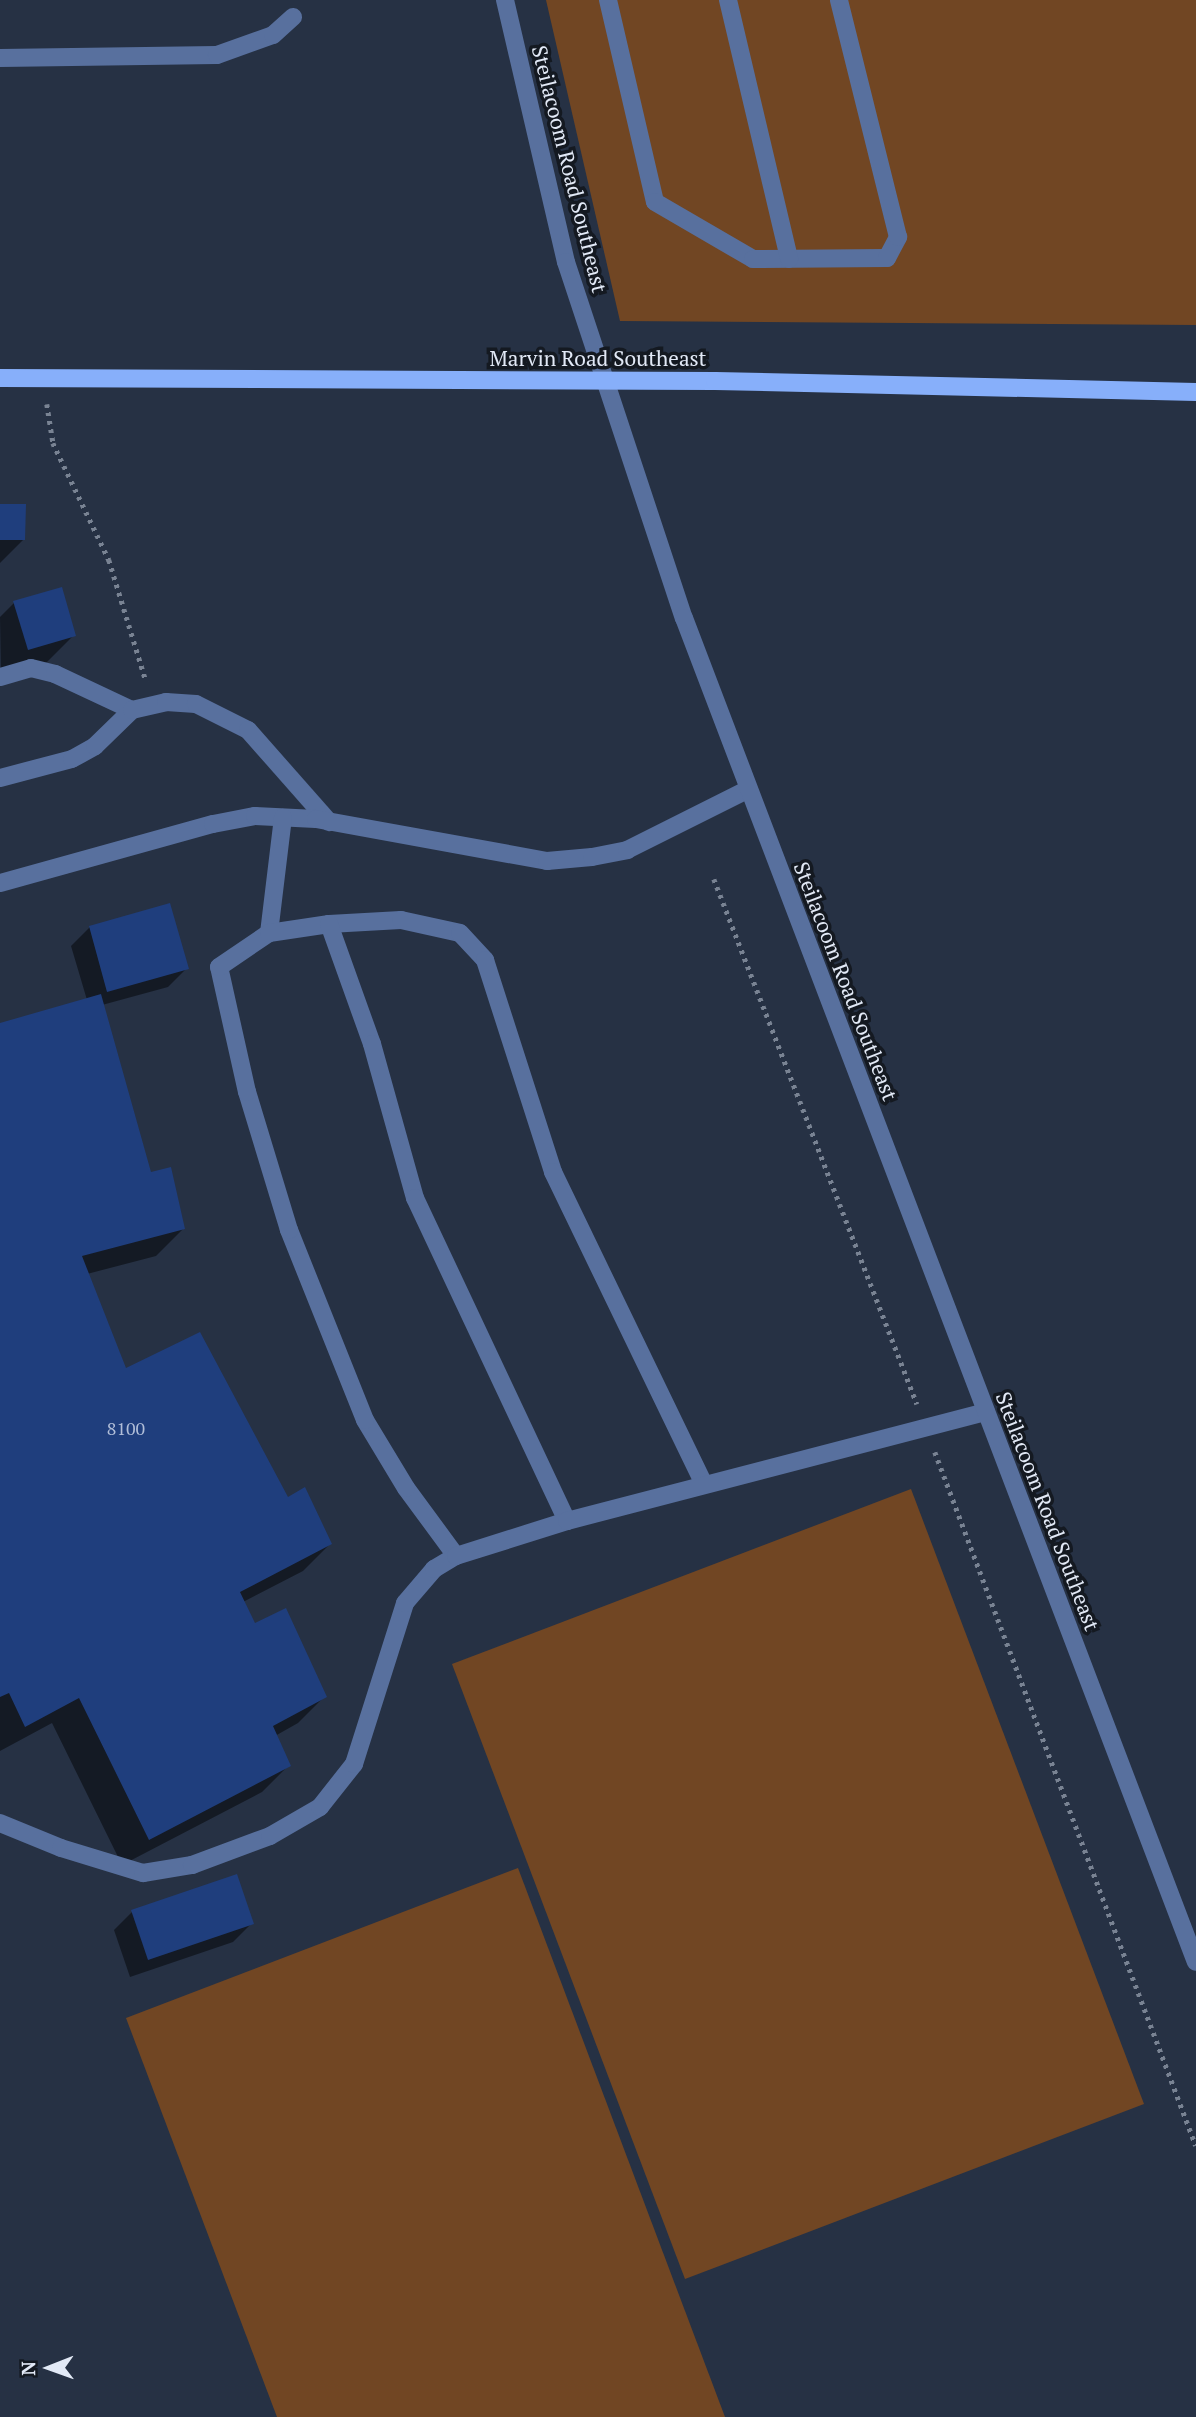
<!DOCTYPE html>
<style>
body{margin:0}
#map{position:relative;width:1196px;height:2417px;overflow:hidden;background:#263144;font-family:"PT Serif",serif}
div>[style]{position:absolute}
.green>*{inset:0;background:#714623}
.shadow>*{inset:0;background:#0007}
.building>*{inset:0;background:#1f3e7d}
.path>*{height:4.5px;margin-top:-2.25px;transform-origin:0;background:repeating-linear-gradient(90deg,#798393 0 3.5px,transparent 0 8.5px)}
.service>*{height:18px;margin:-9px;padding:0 9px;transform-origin:9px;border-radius:9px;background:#58709e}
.minor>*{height:18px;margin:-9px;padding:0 9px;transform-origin:9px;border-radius:9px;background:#58709e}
.tertiary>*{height:18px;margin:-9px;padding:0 9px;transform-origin:9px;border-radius:9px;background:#58709e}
.primary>*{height:18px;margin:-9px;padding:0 9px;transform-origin:9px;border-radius:9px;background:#87affa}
span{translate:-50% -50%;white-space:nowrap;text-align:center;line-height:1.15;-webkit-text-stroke:7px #141921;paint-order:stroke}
.number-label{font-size:18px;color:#b1bed8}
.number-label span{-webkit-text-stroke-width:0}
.street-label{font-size:21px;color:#e2e9f6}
.north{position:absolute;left:14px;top:2333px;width:70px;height:70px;-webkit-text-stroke:5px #141921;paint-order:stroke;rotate:269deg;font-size:19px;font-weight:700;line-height:28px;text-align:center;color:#e2e9f6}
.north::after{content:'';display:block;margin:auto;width:24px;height:32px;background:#e2e9f6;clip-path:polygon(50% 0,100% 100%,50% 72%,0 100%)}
</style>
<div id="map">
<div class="green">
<i style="clip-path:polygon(546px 0,1196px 0,1196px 325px,620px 321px)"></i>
<i style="clip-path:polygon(911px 1489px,1144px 2104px,685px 2279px,452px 1664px)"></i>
<i style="clip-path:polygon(518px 1868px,725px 2417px,277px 2417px,126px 2018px)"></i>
</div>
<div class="shadow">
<i style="clip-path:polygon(0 506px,23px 540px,0 563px)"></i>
<i style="clip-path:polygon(14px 603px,74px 635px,47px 662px,1px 676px,0 617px)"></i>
<i style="clip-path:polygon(90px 927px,187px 968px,168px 987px,102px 1005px,150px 1174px,183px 1229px,156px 1256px,87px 1274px,125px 1371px,287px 1499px,330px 1544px,303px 1571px,243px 1602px,254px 1625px,325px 1696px,298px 1723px,275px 1736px,289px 1765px,262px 1792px,122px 1865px,52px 1723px,0 1751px,0 1025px,87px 1000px,71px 946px)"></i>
<i style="clip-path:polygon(132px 1912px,252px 1923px,233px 1942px,130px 1977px,114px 1930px)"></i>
</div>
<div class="building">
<i style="clip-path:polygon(0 504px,26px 504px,25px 540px,0 540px)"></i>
<i style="clip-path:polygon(62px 587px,76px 636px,28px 650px,13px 601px)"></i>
<i style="clip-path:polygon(170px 903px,189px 969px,107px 992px,89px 926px)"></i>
<i style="clip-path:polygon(101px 994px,151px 1172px,171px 1167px,185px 1229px,82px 1256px,126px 1368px,200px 1332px,288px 1497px,305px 1487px,332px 1544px,240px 1592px,255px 1623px,286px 1608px,327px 1697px,273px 1726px,291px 1766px,149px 1840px,79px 1698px,25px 1727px,9px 1693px,0 1697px,0 1023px)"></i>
<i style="clip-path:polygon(237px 1874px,254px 1924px,148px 1960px,131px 1910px)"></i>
</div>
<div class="path">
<i style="left:47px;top:404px;width:39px;rotate:81deg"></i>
<i style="left:53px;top:443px;width:130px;rotate:64.4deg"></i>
<i style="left:109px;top:560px;width:127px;rotate:73deg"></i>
<i style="left:714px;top:879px;width:563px;rotate:68.86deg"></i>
<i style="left:935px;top:1452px;width:741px;rotate:69.39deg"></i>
</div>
<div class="service">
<i style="left:608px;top:0;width:207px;rotate:76.9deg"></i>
<i style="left:655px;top:202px;width:113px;rotate:30.2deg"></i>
<i style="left:753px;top:259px;width:134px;rotate:-0.4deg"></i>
<i style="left:887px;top:258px;width:24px;rotate:-62deg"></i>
<i style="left:898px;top:237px;width:244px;rotate:-104deg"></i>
<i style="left:728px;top:0;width:266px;rotate:76.7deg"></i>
<i style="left:0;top:677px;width:32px;rotate:-16deg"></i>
<i style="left:31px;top:668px;width:25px;rotate:14deg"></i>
<i style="left:55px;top:674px;width:85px;rotate:25.1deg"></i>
<i style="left:0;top:778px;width:74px;rotate:-14.8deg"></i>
<i style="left:72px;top:759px;width:26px;rotate:-29deg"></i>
<i style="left:95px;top:746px;width:52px;rotate:-44.2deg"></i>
<i style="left:132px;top:710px;width:35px;rotate:-13deg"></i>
<i style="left:166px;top:702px;width:30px;rotate:4deg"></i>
<i style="left:196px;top:704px;width:58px;rotate:26.6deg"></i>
<i style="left:248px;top:730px;width:123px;rotate:48.6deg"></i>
<i style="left:0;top:883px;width:221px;rotate:-15.5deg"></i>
<i style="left:213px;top:824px;width:43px;rotate:-10.8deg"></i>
<i style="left:255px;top:816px;width:61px;rotate:2.8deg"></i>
<i style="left:316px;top:819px;width:235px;rotate:10.3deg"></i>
<i style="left:547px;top:861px;width:45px;rotate:-5.1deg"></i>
<i style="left:592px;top:857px;width:36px;rotate:-11deg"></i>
<i style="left:627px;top:850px;width:136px;rotate:-26.6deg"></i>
<i style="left:329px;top:924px;width:72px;rotate:-3.2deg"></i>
<i style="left:401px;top:920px;width:60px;rotate:12.4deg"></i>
<i style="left:460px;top:933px;width:37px;rotate:47deg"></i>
<i style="left:485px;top:960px;width:223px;rotate:72.2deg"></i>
<i style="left:553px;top:1172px;width:347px;rotate:64.2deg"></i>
<i style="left:269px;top:933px;width:116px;rotate:-83.1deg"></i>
<i style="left:456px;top:1556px;width:84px;rotate:-126.3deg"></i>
<i style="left:406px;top:1488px;width:79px;rotate:-121.1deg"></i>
<i style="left:365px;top:1420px;width:205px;rotate:-111.8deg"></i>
<i style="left:289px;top:1230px;width:144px;rotate:-106.9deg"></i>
<i style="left:247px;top:1092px;width:128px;rotate:-102.6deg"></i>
<i style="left:219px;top:967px;width:60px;rotate:-34.2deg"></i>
<i style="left:269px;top:933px;width:61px;rotate:-8.5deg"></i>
<i style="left:329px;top:924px;width:127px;rotate:70.3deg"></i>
<i style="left:372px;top:1044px;width:160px;rotate:74.4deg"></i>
<i style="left:415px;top:1198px;width:357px;rotate:64.8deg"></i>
<i style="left:0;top:1823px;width:66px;rotate:22.3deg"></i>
<i style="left:61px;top:1848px;width:86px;rotate:17deg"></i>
<i style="left:143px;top:1873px;width:50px;rotate:-9.3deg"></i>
<i style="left:192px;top:1865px;width:83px;rotate:-20.4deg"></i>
<i style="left:270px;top:1836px;width:58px;rotate:-30.1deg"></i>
<i style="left:320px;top:1807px;width:55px;rotate:-51.7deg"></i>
<i style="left:354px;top:1764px;width:169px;rotate:-72.4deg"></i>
<i style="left:405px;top:1603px;width:45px;rotate:-49.5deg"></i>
<i style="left:434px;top:1569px;width:26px;rotate:-31deg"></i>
<i style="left:456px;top:1556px;width:116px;rotate:-17.5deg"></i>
<i style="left:567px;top:1521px;width:433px;rotate:-14.6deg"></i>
</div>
<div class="minor">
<i style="left:0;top:58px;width:217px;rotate:-0.8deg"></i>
<i style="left:217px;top:55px;width:59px;rotate:-19.7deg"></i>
<i style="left:273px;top:35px;width:27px;rotate:-42deg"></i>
</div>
<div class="tertiary">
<i style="left:505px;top:0;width:269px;rotate:76.9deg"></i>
<i style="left:566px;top:262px;width:375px;rotate:71.7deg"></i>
<i style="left:684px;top:618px;width:1438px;rotate:69.15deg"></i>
</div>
<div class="primary">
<i style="left:0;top:378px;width:715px;rotate:0.24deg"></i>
<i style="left:715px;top:381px;width:481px;rotate:1.3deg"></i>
</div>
<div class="number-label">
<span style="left:126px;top:1428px">8100</span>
</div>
<div class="street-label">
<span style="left:570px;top:169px;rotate:76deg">Steilacoom Road Southeast</span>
<span style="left:598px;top:358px">Marvin Road Southeast</span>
<span style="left:846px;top:981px;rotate:69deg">Steilacoom Road Southeast</span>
<span style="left:1048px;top:1511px;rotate:69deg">Steilacoom Road Southeast</span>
</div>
<div class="north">N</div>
</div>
